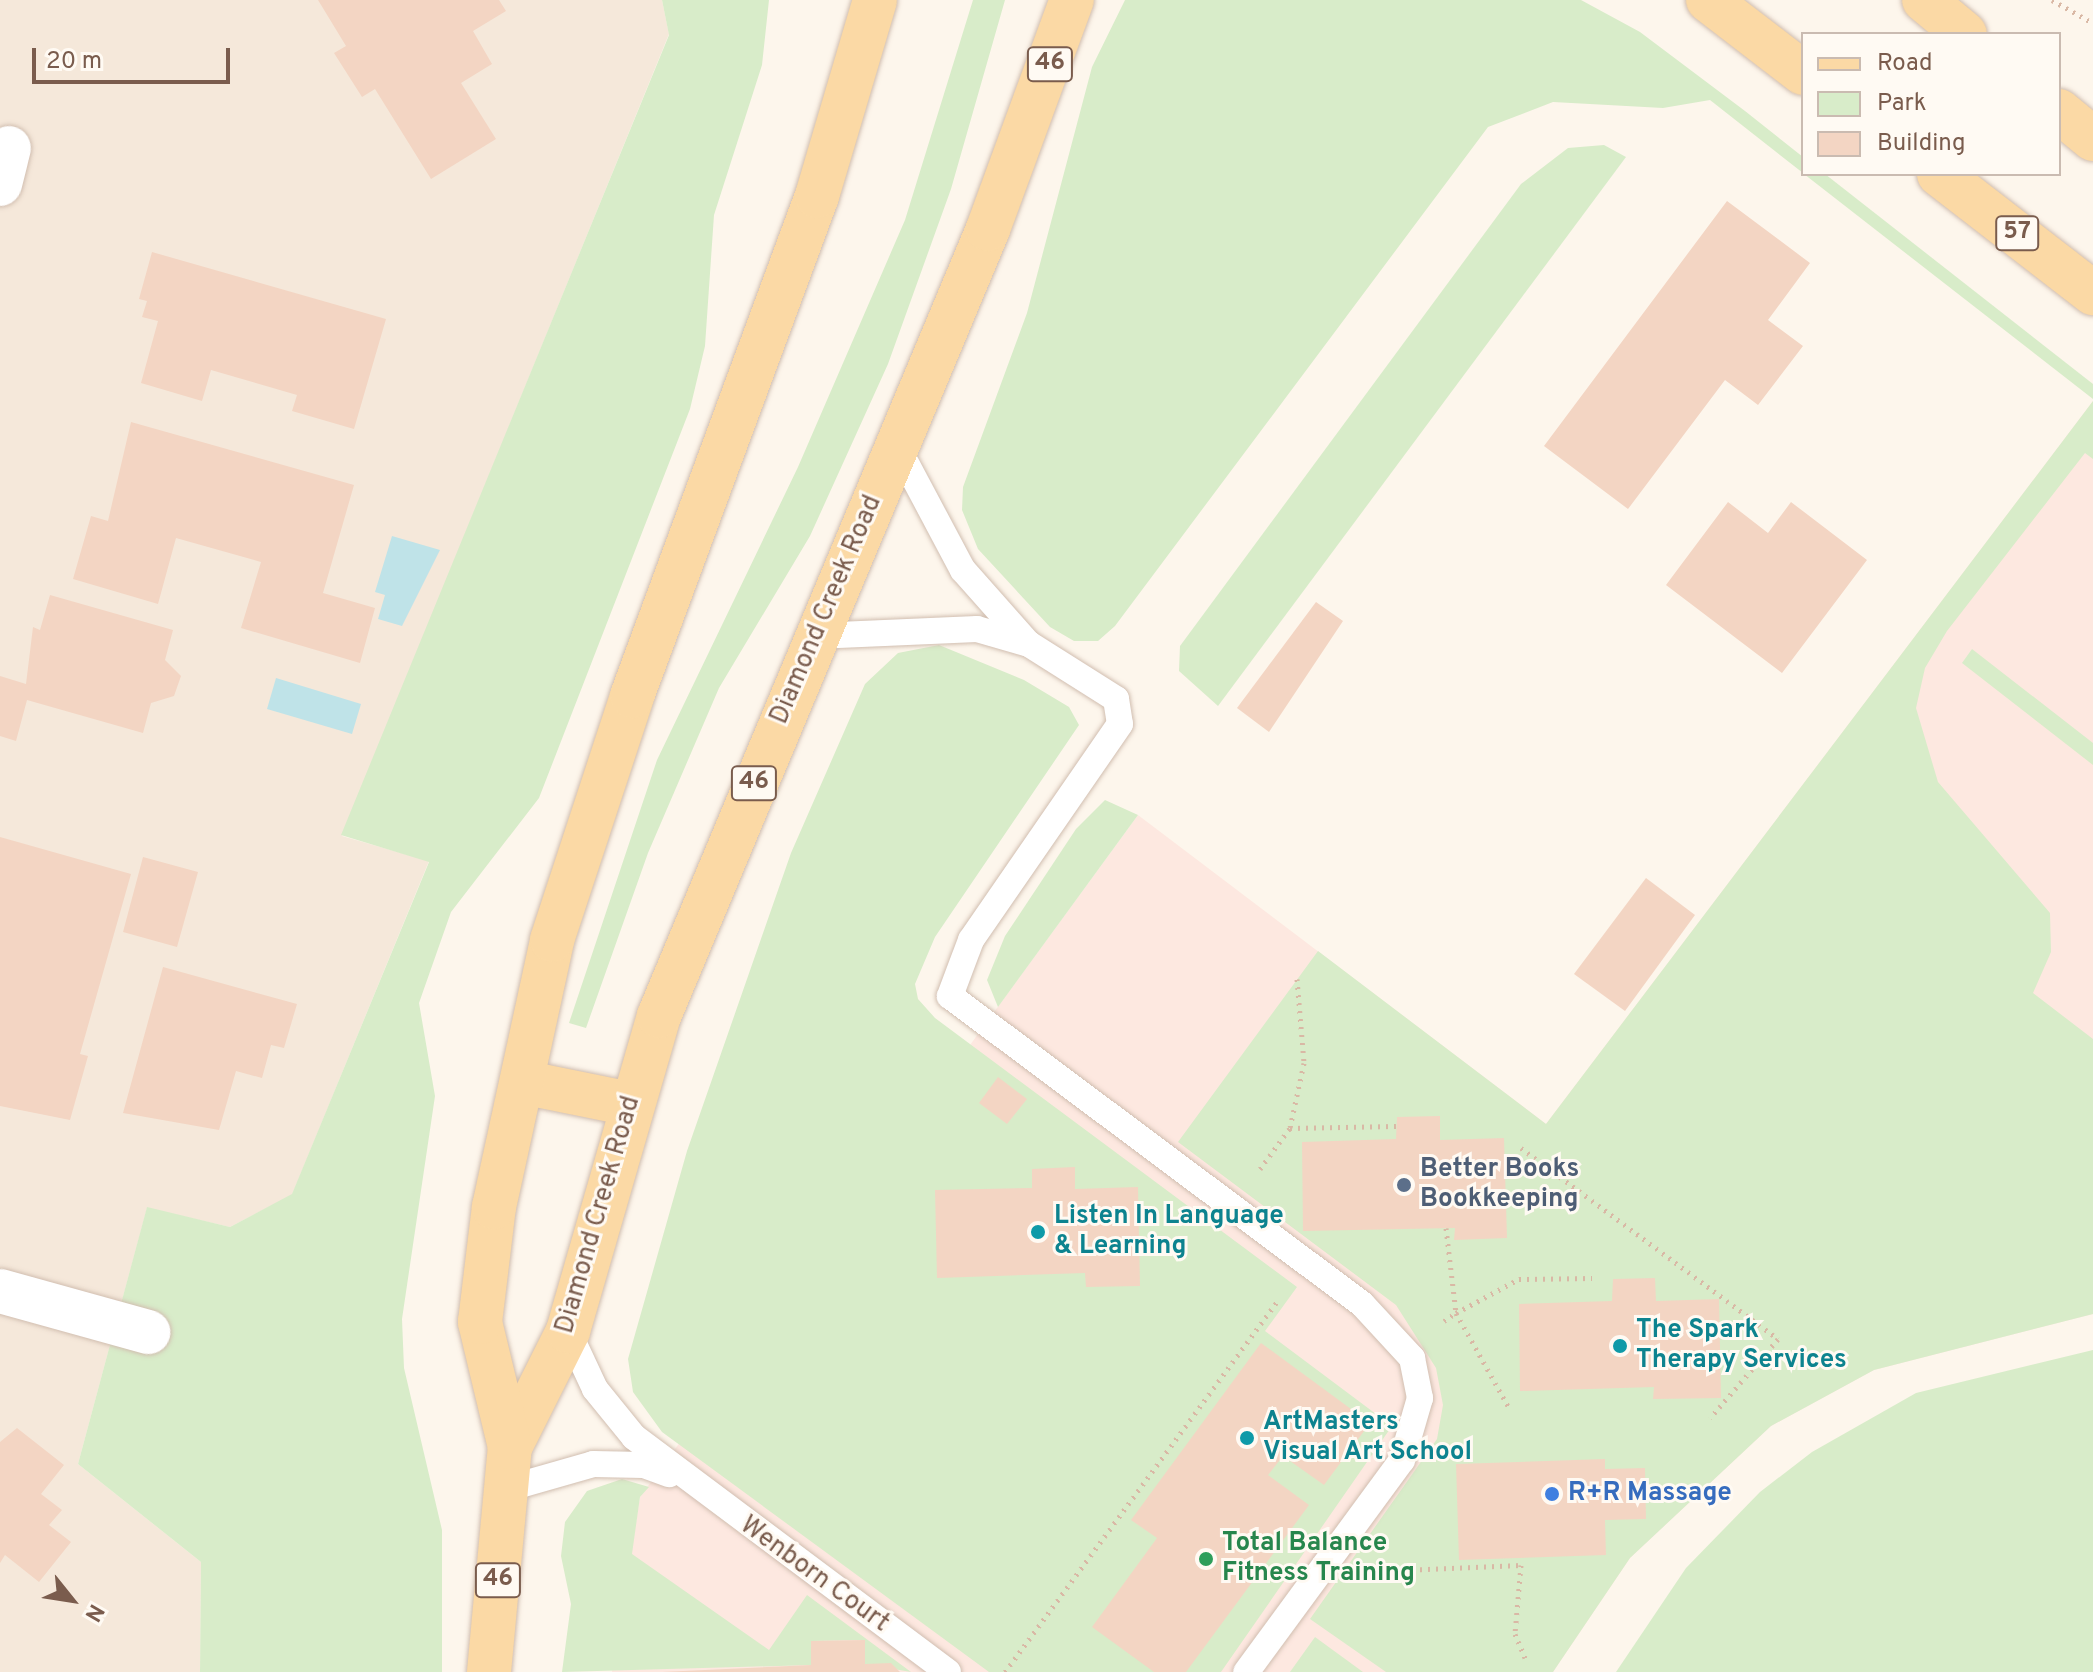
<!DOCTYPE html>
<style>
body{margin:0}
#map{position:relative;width:2093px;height:1672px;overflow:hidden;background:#fdf6ec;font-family:Overpass,sans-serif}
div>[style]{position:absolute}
.residential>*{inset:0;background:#f5e8da}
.commercial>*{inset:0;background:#fde8e0}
.green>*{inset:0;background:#d8ecc9}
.water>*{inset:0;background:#bfe3e8}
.building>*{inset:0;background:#f3d5c3}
.path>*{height:5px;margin-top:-2.5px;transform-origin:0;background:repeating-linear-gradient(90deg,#d9b8a5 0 2px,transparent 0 8px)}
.roads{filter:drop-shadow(0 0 2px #d1beb0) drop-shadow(0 0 2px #d1beb0)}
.lane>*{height:26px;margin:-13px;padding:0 13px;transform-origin:13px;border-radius:13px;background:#fff}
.street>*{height:44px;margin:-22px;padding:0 22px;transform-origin:22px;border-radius:22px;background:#fff}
.primary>*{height:44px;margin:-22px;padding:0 22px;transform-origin:22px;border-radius:22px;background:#fbd9a5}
.dots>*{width:22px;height:22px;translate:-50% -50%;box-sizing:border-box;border:4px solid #fffaf3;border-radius:50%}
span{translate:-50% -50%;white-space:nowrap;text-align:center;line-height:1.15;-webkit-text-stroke:6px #fffaf3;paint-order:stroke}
.shield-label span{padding:2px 6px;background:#fffaf3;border:2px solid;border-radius:6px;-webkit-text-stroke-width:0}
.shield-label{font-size:24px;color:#7a5c4d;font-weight:700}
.street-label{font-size:26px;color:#7a5c4d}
.service-label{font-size:26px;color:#4e5e75;font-weight:700}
.left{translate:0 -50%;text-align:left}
.culture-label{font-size:26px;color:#0d838f;font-weight:700}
.shop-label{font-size:26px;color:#366cbe;font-weight:700}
.leisure-label{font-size:26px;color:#27864d;font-weight:700}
.legend{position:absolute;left:1801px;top:32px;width:260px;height:144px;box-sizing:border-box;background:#fffaf3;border:2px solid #cabbb1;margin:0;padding:10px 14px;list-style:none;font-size:24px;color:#7a5c4d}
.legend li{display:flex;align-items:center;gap:16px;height:40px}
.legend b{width:40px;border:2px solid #cabbb1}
.north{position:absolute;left:32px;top:1560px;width:80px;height:80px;-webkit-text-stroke:6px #fffaf3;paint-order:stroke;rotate:120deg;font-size:22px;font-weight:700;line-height:32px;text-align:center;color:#7a5c4d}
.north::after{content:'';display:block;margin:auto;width:28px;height:36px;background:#7a5c4d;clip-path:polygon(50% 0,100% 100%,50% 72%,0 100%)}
.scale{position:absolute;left:32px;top:48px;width:198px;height:36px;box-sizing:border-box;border:4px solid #7a5c4d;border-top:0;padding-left:10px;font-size:24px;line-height:28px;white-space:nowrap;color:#7a5c4d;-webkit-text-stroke:6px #fffaf3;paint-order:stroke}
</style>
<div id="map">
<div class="residential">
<i style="clip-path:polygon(0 0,662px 0,669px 34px,342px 836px,429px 861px,292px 1195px,230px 1227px,147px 1208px,78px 1464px,201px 1562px,200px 1672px,0 1672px)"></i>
</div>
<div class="commercial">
<i style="clip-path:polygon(2093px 401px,2093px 1314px,1874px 1370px,1771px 1426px,1630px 1558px,1553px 1672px,612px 1672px,640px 1497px,1138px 815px,1546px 1124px)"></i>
</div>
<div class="green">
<i style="clip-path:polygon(662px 0,769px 0,762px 65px,714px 215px,705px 346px,690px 409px,539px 798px,451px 912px,419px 1003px,435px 1096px,402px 1319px,404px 1368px,442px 1530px,442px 1672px,200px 1672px,201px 1562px,78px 1464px,147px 1207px,230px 1227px,292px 1194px,429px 862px,341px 835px,669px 35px)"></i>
<i style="clip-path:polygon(973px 0,1005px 0,951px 189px,888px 364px,810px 536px,719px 688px,648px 853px,586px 1028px,569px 1023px,657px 760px,798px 467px,905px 220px)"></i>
<i style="clip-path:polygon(1125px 0,1581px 0,1640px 32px,1745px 111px,1803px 157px,1803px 173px,1710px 100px,1663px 108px,1553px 102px,1488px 127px,1115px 626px,1098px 641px,1074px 641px,1050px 627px,978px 549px,962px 510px,963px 487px,1027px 313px,1092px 67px)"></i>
<i style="clip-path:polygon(1604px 145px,1626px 157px,1218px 706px,1179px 671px,1180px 646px,1521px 184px,1568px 148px)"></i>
<i style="clip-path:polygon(1804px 174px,1825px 174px,2093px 384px,2093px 399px)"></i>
<i style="clip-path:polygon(2093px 401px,2093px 459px,2085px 453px,1947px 631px,1925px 668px,1916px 708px,1938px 782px,2050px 913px,2051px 952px,2033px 993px,2093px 1039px,2093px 1314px,1874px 1370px,1771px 1426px,1630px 1558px,1553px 1672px,1386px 1672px,1310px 1619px,1437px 1439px,1443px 1405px,1436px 1368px,1396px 1305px,1178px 1142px,1318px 951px,1546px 1124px)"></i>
<i style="clip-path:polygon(939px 645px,1024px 680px,1069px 707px,1079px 725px,935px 937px,915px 984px,918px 999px,935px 1018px,1297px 1287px,1265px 1331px,1392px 1426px,1221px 1672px,989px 1672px,662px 1432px,633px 1392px,628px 1359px,687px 1151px,791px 853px,865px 684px,898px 653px)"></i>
<i style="clip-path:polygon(1972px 649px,2093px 743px,2093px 765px,1962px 663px)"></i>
<i style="clip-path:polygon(1105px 800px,1138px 815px,998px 1007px,987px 980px,1005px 936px,1076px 829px)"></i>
<i style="clip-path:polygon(2093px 1350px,2093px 1672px,1616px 1672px,1686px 1568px,1760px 1492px,1812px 1452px,1916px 1393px)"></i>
<i style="clip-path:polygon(622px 1479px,649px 1487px,640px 1497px,632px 1554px,769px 1650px,807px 1595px,911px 1672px,865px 1664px,864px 1640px,812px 1641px,811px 1665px,562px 1672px,571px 1604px,561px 1556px,565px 1522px,587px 1491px)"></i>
<i style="clip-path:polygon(1315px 1637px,1363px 1672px,1290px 1672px)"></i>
</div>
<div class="water">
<i style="clip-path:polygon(392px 536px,440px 550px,402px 626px,378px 619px,385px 595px,375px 592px)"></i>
<i style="clip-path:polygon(276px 678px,361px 704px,352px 734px,267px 709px)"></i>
</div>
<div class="building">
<i style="clip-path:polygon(318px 0,499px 0,506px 11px,473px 31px,492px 64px,461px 83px,496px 139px,431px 179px,375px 89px,362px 97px,334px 53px,346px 46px)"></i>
<i style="clip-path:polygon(1727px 201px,1810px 263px,1768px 320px,1803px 346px,1758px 405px,1725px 380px,1628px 509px,1544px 446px)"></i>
<i style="clip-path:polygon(152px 252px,386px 319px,354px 429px,292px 411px,297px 395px,211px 370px,202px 401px,141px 383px,158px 321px,142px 317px,147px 301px,139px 299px)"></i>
<i style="clip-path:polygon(131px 422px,354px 485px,323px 593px,375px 608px,360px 663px,241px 628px,261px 562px,176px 538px,158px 604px,73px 579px,91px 516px,108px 521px)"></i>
<i style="clip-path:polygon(1728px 502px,1768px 533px,1791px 502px,1867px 560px,1782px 673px,1666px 585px)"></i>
<i style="clip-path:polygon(50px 595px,173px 630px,165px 660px,181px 676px,174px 696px,151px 703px,143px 733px,27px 700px,16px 741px,0 736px,0 676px,26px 684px,33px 627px,40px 630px)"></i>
<i style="clip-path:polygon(1316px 602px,1343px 621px,1269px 732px,1237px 708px)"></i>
<i style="clip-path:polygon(0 837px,131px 874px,80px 1054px,88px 1056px,70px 1120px,0 1106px)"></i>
<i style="clip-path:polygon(143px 857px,198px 872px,177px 947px,123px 932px)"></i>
<i style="clip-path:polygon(1646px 878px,1695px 915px,1625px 1011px,1574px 974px)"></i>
<i style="clip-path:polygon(163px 967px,297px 1004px,284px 1048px,271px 1045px,262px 1078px,236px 1071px,219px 1130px,123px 1113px)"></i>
<i style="clip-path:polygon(998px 1077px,1027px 1099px,1007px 1124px,979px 1103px)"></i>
<i style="clip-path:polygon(1440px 1116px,1440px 1140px,1504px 1138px,1507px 1238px,1454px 1240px,1455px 1228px,1303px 1231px,1302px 1142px,1396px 1139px,1397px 1117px)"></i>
<i style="clip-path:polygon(1075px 1167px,1075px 1189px,1138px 1187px,1140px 1286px,1086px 1287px,1085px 1273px,937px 1278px,935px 1190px,1032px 1188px,1032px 1169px)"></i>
<i style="clip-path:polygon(1655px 1278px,1656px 1301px,1719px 1299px,1721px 1398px,1653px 1399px,1654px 1387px,1520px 1391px,1519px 1304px,1612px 1301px,1613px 1279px)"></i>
<i style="clip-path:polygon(1261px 1343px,1370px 1423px,1324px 1485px,1283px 1456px,1268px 1475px,1309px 1505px,1186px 1672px,1154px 1672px,1092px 1627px,1157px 1538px,1131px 1520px)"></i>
<i style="clip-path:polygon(17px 1428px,64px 1465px,41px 1494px,62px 1510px,49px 1525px,71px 1542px,39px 1582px,5px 1555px,0 1563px,0 1442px)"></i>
<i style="clip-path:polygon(1605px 1459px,1605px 1469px,1645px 1468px,1646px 1519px,1605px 1520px,1606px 1555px,1459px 1560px,1456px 1464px)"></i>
<i style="clip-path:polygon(865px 1640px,865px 1664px,891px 1663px,900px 1672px,662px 1672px,811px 1665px,811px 1641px)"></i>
</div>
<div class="path">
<i style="left:2052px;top:0;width:47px;rotate:29.3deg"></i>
<i style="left:1297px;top:979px;width:84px;rotate:85.2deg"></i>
<i style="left:1304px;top:1063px;width:66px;rotate:102.2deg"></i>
<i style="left:1290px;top:1128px;width:106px;rotate:-1.1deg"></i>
<i style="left:1521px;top:1148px;width:320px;rotate:36.6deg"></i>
<i style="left:1778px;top:1339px;width:104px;rotate:130.7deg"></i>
<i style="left:1260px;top:1169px;width:51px;rotate:-53.8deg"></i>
<i style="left:1446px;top:1228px;width:86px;rotate:83.3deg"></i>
<i style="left:1456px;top:1313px;width:72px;rotate:-28.4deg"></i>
<i style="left:1519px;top:1279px;width:73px;rotate:-0.8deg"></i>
<i style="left:1444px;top:1321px;width:14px;rotate:-34deg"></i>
<i style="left:1456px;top:1313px;width:107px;rotate:60.8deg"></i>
<i style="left:1380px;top:1571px;width:141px;rotate:-2.4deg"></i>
<i style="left:1521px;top:1565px;width:69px;rotate:95deg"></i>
<i style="left:1515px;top:1634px;width:26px;rotate:67deg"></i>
<i style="left:1005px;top:1672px;width:463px;rotate:-53.7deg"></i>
</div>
<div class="roads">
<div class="lane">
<i style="left:898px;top:448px;width:138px;rotate:62deg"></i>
<i style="left:963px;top:570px;width:96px;rotate:48.4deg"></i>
<i style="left:815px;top:636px;width:162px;rotate:-2.5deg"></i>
<i style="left:977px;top:629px;width:54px;rotate:16.1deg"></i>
<i style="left:1029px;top:644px;width:103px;rotate:32.3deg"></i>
<i style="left:1116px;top:699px;width:25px;rotate:81deg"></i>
<i style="left:1120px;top:724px;width:262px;rotate:124.6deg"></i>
<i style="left:971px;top:940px;width:60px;rotate:110.6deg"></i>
<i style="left:950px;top:996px;width:514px;rotate:36.78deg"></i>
<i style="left:1362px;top:1304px;width:74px;rotate:47.2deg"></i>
<i style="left:1412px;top:1358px;width:41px;rotate:78.7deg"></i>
<i style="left:1420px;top:1398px;width:65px;rotate:106.2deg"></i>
<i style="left:1402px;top:1460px;width:263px;rotate:126.3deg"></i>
<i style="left:568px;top:1331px;width:64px;rotate:65deg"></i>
<i style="left:595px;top:1389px;width:62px;rotate:50.9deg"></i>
<i style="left:634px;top:1437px;width:392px;rotate:36.8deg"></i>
<i style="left:506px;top:1489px;width:91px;rotate:-16deg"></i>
<i style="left:593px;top:1464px;width:51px;rotate:1.1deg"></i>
<i style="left:644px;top:1465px;width:27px;rotate:20deg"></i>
</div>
<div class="street">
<i style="left:0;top:184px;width:37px;rotate:-76deg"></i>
<i style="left:0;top:1291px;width:154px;rotate:15.5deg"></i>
</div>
<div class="primary">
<i style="left:1708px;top:0;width:120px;rotate:37.5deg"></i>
<i style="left:1924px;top:0;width:53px;rotate:39.7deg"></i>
<i style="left:2059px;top:111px;width:44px;rotate:39.5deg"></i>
<i style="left:1939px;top:174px;width:195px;rotate:37.7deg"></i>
<i style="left:522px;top:1082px;width:110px;rotate:11.5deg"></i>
<i style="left:510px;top:1447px;width:130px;rotate:-63.4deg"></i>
<i style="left:568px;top:1331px;width:328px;rotate:-73.9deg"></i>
<i style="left:659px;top:1016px;width:853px;rotate:-67.31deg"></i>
<i style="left:988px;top:229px;width:244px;rotate:-69.9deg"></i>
<i style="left:489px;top:1672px;width:226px;rotate:-84.7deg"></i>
<i style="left:510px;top:1447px;width:129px;rotate:-103.5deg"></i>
<i style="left:480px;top:1322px;width:116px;rotate:-83.1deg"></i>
<i style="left:494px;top:1207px;width:273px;rotate:-77.7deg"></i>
<i style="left:552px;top:940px;width:257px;rotate:-71.8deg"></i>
<i style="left:632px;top:696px;width:533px;rotate:-69.7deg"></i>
<i style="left:817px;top:196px;width:204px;rotate:-73.5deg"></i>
</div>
</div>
<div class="dots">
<i style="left:1404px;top:1185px;background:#5c6f8a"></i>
<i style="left:1038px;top:1232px;background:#0f9aa8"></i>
<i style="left:1620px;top:1346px;background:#0f9aa8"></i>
<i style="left:1247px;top:1438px;background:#0f9aa8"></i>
<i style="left:1552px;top:1494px;background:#3f7fe0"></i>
<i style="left:1206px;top:1559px;background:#2e9e5b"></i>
</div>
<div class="shield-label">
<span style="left:1050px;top:64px">46</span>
<span style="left:2017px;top:233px">57</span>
<span style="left:754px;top:783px">46</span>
<span style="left:498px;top:1580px">46</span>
</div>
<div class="street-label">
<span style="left:827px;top:610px;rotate:-67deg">Diamond Creek Road</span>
<span style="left:599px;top:1215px;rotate:-74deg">Diamond Creek Road</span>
<span style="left:814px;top:1575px;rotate:36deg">Wenborn Court</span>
</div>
<div class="service-label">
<span class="left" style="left:1420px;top:1185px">Better Books<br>Bookkeeping</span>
</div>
<div class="culture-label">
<span class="left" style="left:1054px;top:1232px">Listen In Language<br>&amp; Learning</span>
<span class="left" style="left:1636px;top:1346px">The Spark<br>Therapy Services</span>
<span class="left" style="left:1263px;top:1438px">ArtMasters<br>Visual Art School</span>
</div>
<div class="shop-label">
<span class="left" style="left:1568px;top:1494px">R+R Massage</span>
</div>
<div class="leisure-label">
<span class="left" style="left:1222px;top:1559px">Total Balance<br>Fitness Training</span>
</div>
<ul class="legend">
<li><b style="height:10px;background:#fbd9a5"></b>Road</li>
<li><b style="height:22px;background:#d8ecc9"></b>Park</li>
<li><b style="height:22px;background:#f3d5c3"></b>Building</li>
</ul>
<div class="north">N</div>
<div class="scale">20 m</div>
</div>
